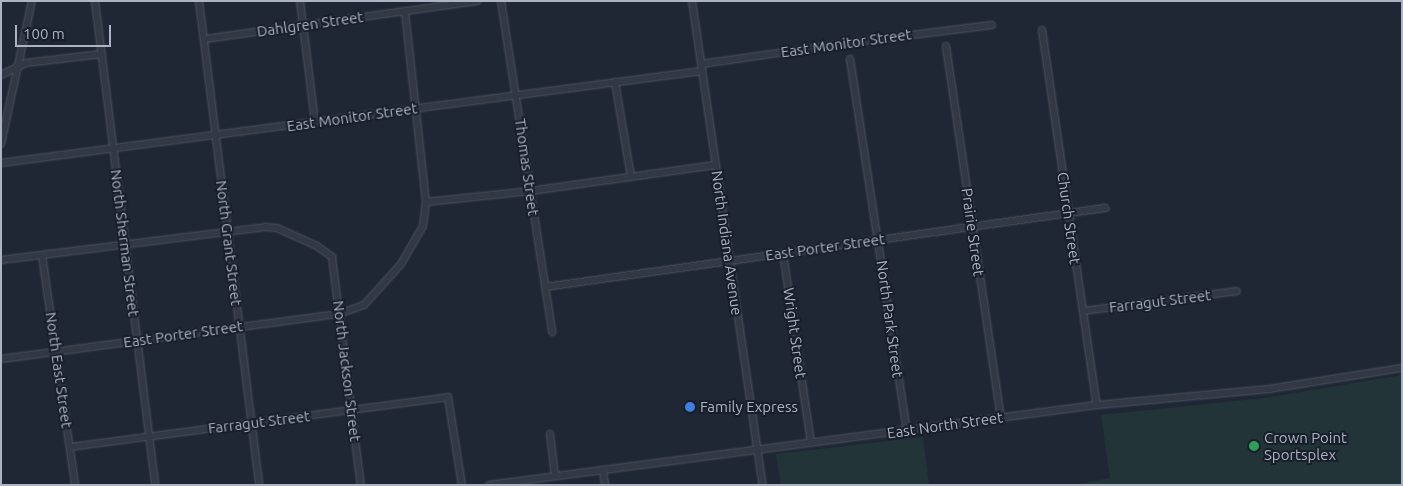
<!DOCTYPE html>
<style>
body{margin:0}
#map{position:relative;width:1403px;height:486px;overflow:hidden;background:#1f2735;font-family:Ubuntu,sans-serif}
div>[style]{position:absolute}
.green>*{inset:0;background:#223437}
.roads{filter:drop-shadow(0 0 1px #4d5461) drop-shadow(0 0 1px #4d5461)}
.minor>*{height:6px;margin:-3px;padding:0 3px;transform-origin:3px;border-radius:3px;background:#323945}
.dots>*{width:14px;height:14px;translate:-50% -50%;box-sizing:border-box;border:2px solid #181e2a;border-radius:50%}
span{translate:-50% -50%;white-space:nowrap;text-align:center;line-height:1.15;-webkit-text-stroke:4px #181e2a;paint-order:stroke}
.street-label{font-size:15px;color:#acb4c3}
.poi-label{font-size:15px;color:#acb4c3}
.left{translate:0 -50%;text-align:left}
.frame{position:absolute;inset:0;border:2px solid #acb4c3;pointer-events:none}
.scale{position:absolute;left:15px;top:25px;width:96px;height:22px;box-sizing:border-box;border:2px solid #acb4c3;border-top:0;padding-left:6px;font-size:15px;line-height:18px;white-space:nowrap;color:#acb4c3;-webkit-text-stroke:4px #181e2a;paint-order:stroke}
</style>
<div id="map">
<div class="green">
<i style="clip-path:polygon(1402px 375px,1402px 485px,1074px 485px,1110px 478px,1101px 415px,1264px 398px)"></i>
<i style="clip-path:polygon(923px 437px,929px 485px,781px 485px,776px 454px)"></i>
</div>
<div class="roads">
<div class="minor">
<i style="left:95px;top:1px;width:488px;rotate:82.9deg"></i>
<i style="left:199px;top:1px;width:488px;rotate:82.9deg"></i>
<i style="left:300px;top:1px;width:122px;rotate:82.9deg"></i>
<i style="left:501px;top:1px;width:335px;rotate:81.2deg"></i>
<i style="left:692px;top:1px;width:489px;rotate:81.7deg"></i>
<i style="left:1042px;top:30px;width:379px;rotate:81.7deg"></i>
<i style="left:204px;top:39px;width:276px;rotate:-7.9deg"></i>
<i style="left:946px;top:46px;width:375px;rotate:81.6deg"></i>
<i style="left:850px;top:59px;width:376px;rotate:81.3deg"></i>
<i style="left:701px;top:64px;width:148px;rotate:-8.1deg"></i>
<i style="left:848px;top:43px;width:145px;rotate:-7.1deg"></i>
<i style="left:1px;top:75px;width:28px;rotate:-26deg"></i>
<i style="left:26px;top:63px;width:76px;rotate:-6.8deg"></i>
<i style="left:615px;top:82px;width:96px;rotate:80.4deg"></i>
<i style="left:1px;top:144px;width:146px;rotate:-77.8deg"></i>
<i style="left:1px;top:163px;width:707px;rotate:-7.48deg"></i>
<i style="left:426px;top:202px;width:105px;rotate:-6deg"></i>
<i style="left:530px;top:191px;width:187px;rotate:-8deg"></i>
<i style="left:783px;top:253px;width:192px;rotate:81.6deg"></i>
<i style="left:42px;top:255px;width:232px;rotate:81.8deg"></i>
<i style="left:1px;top:260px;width:266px;rotate:-7.1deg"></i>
<i style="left:265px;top:227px;width:12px;rotate:5deg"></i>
<i style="left:277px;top:228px;width:44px;rotate:24.2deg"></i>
<i style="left:317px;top:246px;width:19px;rotate:36deg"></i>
<i style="left:332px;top:257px;width:230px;rotate:82.8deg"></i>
<i style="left:545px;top:287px;width:566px;rotate:-8.03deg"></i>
<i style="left:1083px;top:311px;width:155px;rotate:-7.4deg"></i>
<i style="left:1px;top:359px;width:341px;rotate:-7.6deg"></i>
<i style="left:339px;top:314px;width:27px;rotate:-20deg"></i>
<i style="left:364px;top:305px;width:55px;rotate:-47.9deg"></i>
<i style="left:401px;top:264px;width:44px;rotate:-59.9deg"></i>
<i style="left:423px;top:226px;width:24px;rotate:-83deg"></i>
<i style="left:426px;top:202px;width:192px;rotate:-96.3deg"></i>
<i style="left:550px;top:434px;width:42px;rotate:83.2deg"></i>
<i style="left:70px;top:447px;width:381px;rotate:-7.5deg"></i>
<i style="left:448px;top:397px;width:89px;rotate:81deg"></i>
<i style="left:603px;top:470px;width:15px;rotate:82deg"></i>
<i style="left:489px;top:485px;width:613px;rotate:-7.5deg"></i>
<i style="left:1097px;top:405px;width:173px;rotate:-5.3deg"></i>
<i style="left:1269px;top:389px;width:135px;rotate:-9deg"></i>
</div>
</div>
<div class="dots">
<i style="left:690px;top:407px;background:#3f7fe0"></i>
<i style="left:1254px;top:446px;background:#2e9e5b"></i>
</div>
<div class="street-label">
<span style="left:310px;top:24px;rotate:-8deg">Dahlgren Street</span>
<span style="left:846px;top:43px;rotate:-8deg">East Monitor Street</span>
<span style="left:352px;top:117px;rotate:-8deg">East Monitor Street</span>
<span style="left:527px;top:167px;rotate:82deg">Thomas Street</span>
<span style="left:1069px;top:218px;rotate:82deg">Church Street</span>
<span style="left:973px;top:232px;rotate:82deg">Prairie Street</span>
<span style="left:125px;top:243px;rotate:83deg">North Sherman Street</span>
<span style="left:229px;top:243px;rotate:83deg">North Grant Street</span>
<span style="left:727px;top:243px;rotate:82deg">North Indiana Avenue</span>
<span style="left:825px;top:247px;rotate:-8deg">East Porter Street</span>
<span style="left:1160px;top:301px;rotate:-7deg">Farragut Street</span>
<span style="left:890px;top:319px;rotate:82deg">North Park Street</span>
<span style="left:795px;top:333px;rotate:82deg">Wright Street</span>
<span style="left:183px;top:334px;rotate:-8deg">East Porter Street</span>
<span style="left:59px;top:370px;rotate:82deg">North East Street</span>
<span style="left:347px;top:371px;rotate:83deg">North Jackson Street</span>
<span style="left:259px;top:422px;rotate:-7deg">Farragut Street</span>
<span style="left:945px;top:425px;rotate:-8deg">East North Street</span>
</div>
<div class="poi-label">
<span class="left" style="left:700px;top:407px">Family Express</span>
<span class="left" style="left:1264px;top:446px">Crown Point<br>Sportsplex</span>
</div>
<div class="frame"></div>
<div class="scale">100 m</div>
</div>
